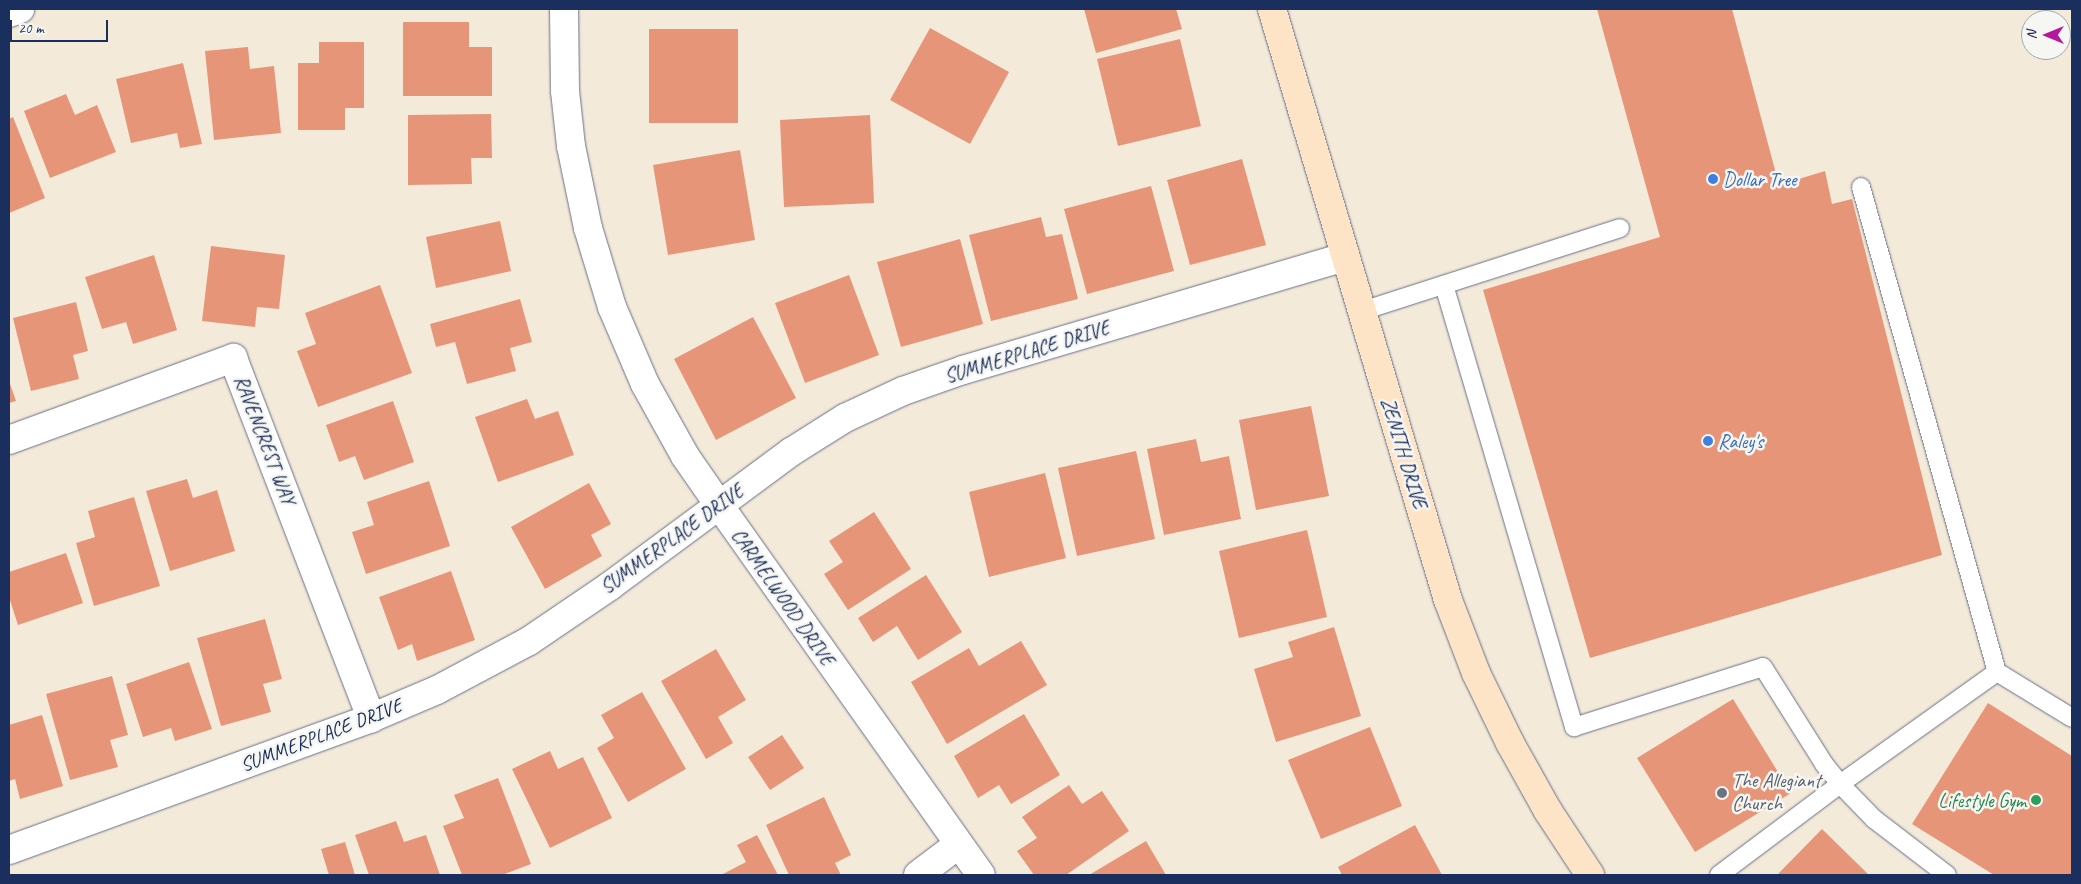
<!DOCTYPE html>
<style>
body{margin:0}
#map{position:relative;width:2081px;height:884px;overflow:hidden;background:#f4ead9;font-family:Caveat,sans-serif}
div>[style]{position:absolute}
.building>*{inset:0;background:#e79579}
.roads{filter:drop-shadow(0 0 1px #677089) drop-shadow(0 0 1px #677089)}
.lane>*{height:18px;margin:-9px;padding:0 9px;transform-origin:9px;border-radius:9px;background:#fff}
.street>*{height:28px;margin:-14px;padding:0 14px;transform-origin:14px;border-radius:14px;background:#fff}
.secondary>*{height:28px;margin:-14px;padding:0 14px;transform-origin:14px;border-radius:14px;background:#fee4c6}
.dots>*{width:14px;height:14px;translate:-50% -50%;box-sizing:border-box;border:2px solid #f6f6f2;border-radius:50%}
span{translate:-50% -50%;white-space:nowrap;text-align:center;line-height:1.15;-webkit-text-stroke:5px #f6f6f2;paint-order:stroke}
.shop-label{font-size:20px;color:#366cbe}
.left{translate:0 -50%;text-align:left}
.street-label{font-size:20px;color:#1b2f5e}
.worship-label{font-size:20px;color:#5b616d}
.leisure-label{font-size:20px;color:#27864d}
.right{translate:-100% -50%;text-align:right}
.frame{position:absolute;inset:0;border:10px solid #1b2f5e;pointer-events:none}
.north{position:absolute;left:2021px;top:10px;width:50px;height:50px;box-sizing:border-box;background:#f6f6f2;border:1px solid #9ea6b7;border-radius:50%;rotate:270deg;font-size:14px;font-weight:700;line-height:20px;text-align:center;color:#1b2f5e}
.north::after{content:'';display:block;margin:auto;width:18px;height:22px;background:#b5179e;clip-path:polygon(50% 0,100% 100%,50% 72%,0 100%)}
.scale{position:absolute;left:10px;top:20px;width:98px;height:22px;box-sizing:border-box;border:2px solid #1b2f5e;border-top:0;padding-left:6px;font-size:15px;line-height:18px;white-space:nowrap;color:#1b2f5e;-webkit-text-stroke:4px #f6f6f2;paint-order:stroke}
</style>
<div id="map">
<div class="building">
<i style="clip-path:polygon(1084px 9px,1176px 9px,1182px 29px,1096px 53px)"></i>
<i style="clip-path:polygon(1597px 9px,1732px 9px,1779px 185px,1825px 171px,1832px 204px,1852px 199px,1942px 555px,1590px 658px,1483px 290px,1660px 237px)"></i>
<i style="clip-path:polygon(403px 22px,469px 22px,469px 47px,492px 47px,492px 96px,403px 96px)"></i>
<i style="clip-path:polygon(930px 28px,1009px 72px,970px 144px,890px 100px)"></i>
<i style="clip-path:polygon(649px 29px,738px 29px,738px 123px,649px 123px)"></i>
<i style="clip-path:polygon(1180px 39px,1201px 126px,1118px 146px,1097px 59px)"></i>
<i style="clip-path:polygon(319px 42px,364px 42px,364px 108px,345px 108px,345px 130px,298px 130px,298px 63px,319px 63px)"></i>
<i style="clip-path:polygon(248px 47px,250px 69px,274px 66px,281px 133px,214px 140px,205px 51px)"></i>
<i style="clip-path:polygon(183px 63px,202px 144px,180px 148px,177px 133px,131px 143px,116px 79px)"></i>
<i style="clip-path:polygon(66px 94px,75px 115px,97px 105px,116px 152px,50px 178px,24px 111px)"></i>
<i style="clip-path:polygon(491px 114px,492px 158px,471px 158px,472px 184px,408px 185px,408px 115px)"></i>
<i style="clip-path:polygon(870px 115px,874px 203px,784px 207px,780px 120px)"></i>
<i style="clip-path:polygon(13px 117px,45px 198px,9px 213px,9px 119px)"></i>
<i style="clip-path:polygon(740px 150px,755px 240px,668px 255px,653px 165px)"></i>
<i style="clip-path:polygon(1242px 159px,1266px 245px,1190px 265px,1167px 180px)"></i>
<i style="clip-path:polygon(1151px 186px,1174px 271px,1087px 294px,1064px 209px)"></i>
<i style="clip-path:polygon(1041px 217px,1046px 237px,1062px 234px,1078px 299px,991px 321px,969px 235px)"></i>
<i style="clip-path:polygon(500px 221px,511px 271px,436px 288px,426px 237px)"></i>
<i style="clip-path:polygon(960px 239px,983px 324px,901px 347px,877px 262px)"></i>
<i style="clip-path:polygon(211px 246px,285px 255px,279px 309px,257px 307px,255px 327px,202px 321px)"></i>
<i style="clip-path:polygon(154px 255px,177px 330px,133px 344px,126px 322px,102px 329px,85px 277px)"></i>
<i style="clip-path:polygon(849px 275px,879px 355px,805px 383px,775px 303px)"></i>
<i style="clip-path:polygon(380px 285px,412px 373px,318px 407px,297px 351px,316px 344px,305px 313px)"></i>
<i style="clip-path:polygon(520px 299px,532px 342px,510px 348px,516px 371px,467px 384px,455px 342px,436px 347px,430px 324px)"></i>
<i style="clip-path:polygon(76px 302px,88px 351px,73px 355px,79px 379px,31px 391px,13px 318px)"></i>
<i style="clip-path:polygon(753px 317px,796px 398px,716px 440px,674px 359px)"></i>
<i style="clip-path:polygon(9px 381px,16px 401px,9px 403px)"></i>
<i style="clip-path:polygon(527px 399px,535px 419px,558px 411px,574px 455px,498px 482px,475px 417px)"></i>
<i style="clip-path:polygon(393px 401px,414px 462px,364px 480px,355px 456px,339px 462px,326px 425px)"></i>
<i style="clip-path:polygon(1311px 406px,1329px 496px,1256px 510px,1239px 420px)"></i>
<i style="clip-path:polygon(1196px 439px,1201px 462px,1229px 456px,1241px 519px,1164px 535px,1147px 449px)"></i>
<i style="clip-path:polygon(1136px 451px,1155px 539px,1077px 556px,1058px 468px)"></i>
<i style="clip-path:polygon(1045px 473px,1066px 558px,989px 577px,969px 492px)"></i>
<i style="clip-path:polygon(187px 479px,193px 498px,217px 490px,235px 551px,170px 571px,146px 491px)"></i>
<i style="clip-path:polygon(429px 481px,450px 546px,366px 574px,352px 532px,374px 525px,367px 502px)"></i>
<i style="clip-path:polygon(589px 483px,611px 524px,591px 535px,602px 556px,545px 589px,511px 527px)"></i>
<i style="clip-path:polygon(134px 497px,160px 586px,94px 606px,76px 543px,95px 537px,88px 511px)"></i>
<i style="clip-path:polygon(874px 512px,911px 569px,848px 610px,824px 574px,843px 562px,829px 541px)"></i>
<i style="clip-path:polygon(1307px 530px,1327px 617px,1239px 638px,1219px 551px)"></i>
<i style="clip-path:polygon(66px 553px,83px 603px,18px 625px,9px 597px,9px 572px)"></i>
<i style="clip-path:polygon(451px 571px,475px 640px,417px 661px,412px 644px,398px 650px,379px 597px)"></i>
<i style="clip-path:polygon(926px 575px,962px 632px,918px 660px,897px 626px,873px 642px,858px 618px)"></i>
<i style="clip-path:polygon(265px 619px,282px 679px,263px 684px,271px 712px,221px 726px,197px 638px)"></i>
<i style="clip-path:polygon(1334px 627px,1361px 716px,1276px 742px,1254px 669px,1293px 657px,1288px 642px)"></i>
<i style="clip-path:polygon(1021px 641px,1047px 685px,947px 744px,911px 682px,969px 648px,979px 666px)"></i>
<i style="clip-path:polygon(716px 649px,746px 700px,718px 717px,733px 743px,706px 759px,661px 681px)"></i>
<i style="clip-path:polygon(189px 662px,212px 729px,175px 741px,171px 728px,143px 737px,126px 684px)"></i>
<i style="clip-path:polygon(112px 676px,128px 735px,110px 740px,118px 767px,70px 780px,46px 694px)"></i>
<i style="clip-path:polygon(642px 692px,686px 769px,628px 802px,597px 748px,614px 738px,601px 715px)"></i>
<i style="clip-path:polygon(1733px 699px,1791px 793px,1695px 852px,1637px 758px)"></i>
<i style="clip-path:polygon(1988px 703px,2072px 756px,2072px 875px,1994px 875px,1912px 824px)"></i>
<i style="clip-path:polygon(1024px 714px,1060px 775px,1011px 804px,999px 785px,978px 798px,954px 756px)"></i>
<i style="clip-path:polygon(42px 715px,63px 786px,20px 799px,15px 779px,9px 781px,9px 725px)"></i>
<i style="clip-path:polygon(1370px 727px,1402px 806px,1321px 839px,1288px 760px)"></i>
<i style="clip-path:polygon(782px 735px,804px 768px,770px 790px,748px 757px)"></i>
<i style="clip-path:polygon(550px 751px,558px 769px,583px 757px,612px 818px,550px 848px,512px 769px)"></i>
<i style="clip-path:polygon(498px 778px,531px 864px,502px 875px,462px 875px,443px 826px,464px 818px,454px 795px)"></i>
<i style="clip-path:polygon(1069px 785px,1082px 804px,1102px 791px,1129px 831px,1066px 875px,1034px 875px,1017px 851px,1037px 838px,1022px 817px)"></i>
<i style="clip-path:polygon(824px 797px,851px 855px,835px 863px,841px 875px,789px 875px,766px 825px)"></i>
<i style="clip-path:polygon(396px 821px,404px 842px,426px 835px,440px 875px,369px 875px,355px 835px)"></i>
<i style="clip-path:polygon(1415px 825px,1442px 875px,1342px 875px,1338px 867px)"></i>
<i style="clip-path:polygon(1822px 829px,1869px 875px,1777px 875px)"></i>
<i style="clip-path:polygon(757px 835px,778px 875px,721px 875px,746px 862px,737px 845px)"></i>
<i style="clip-path:polygon(1146px 841px,1166px 875px,1089px 875px)"></i>
<i style="clip-path:polygon(345px 842px,355px 875px,329px 875px,321px 849px)"></i>
</div>
<div class="roads">
<div class="lane">
<i style="left:1861px;top:187px;width:504px;rotate:74.34deg"></i>
<i style="left:1997px;top:672px;width:88px;rotate:31.5deg"></i>
<i style="left:1444px;top:285px;width:461px;rotate:73.6deg"></i>
<i style="left:1574px;top:727px;width:198px;rotate:-17.6deg"></i>
<i style="left:1763px;top:667px;width:115px;rotate:57.8deg"></i>
<i style="left:1824px;top:764px;width:26px;rotate:51deg"></i>
<i style="left:1840px;top:784px;width:49px;rotate:45.8deg"></i>
<i style="left:1874px;top:819px;width:92px;rotate:37.5deg"></i>
<i style="left:1362px;top:311px;width:271px;rotate:-17.8deg"></i>
<i style="left:1719px;top:875px;width:151px;rotate:-36.9deg"></i>
<i style="left:1840px;top:784px;width:193px;rotate:-35.5deg"></i>
</div>
<div class="street">
<i style="left:564px;top:9px;width:82px;rotate:89.3deg"></i>
<i style="left:565px;top:91px;width:55px;rotate:83.8deg"></i>
<i style="left:571px;top:146px;width:84px;rotate:78.3deg"></i>
<i style="left:588px;top:228px;width:83px;rotate:73.1deg"></i>
<i style="left:612px;top:307px;width:84px;rotate:66.8deg"></i>
<i style="left:645px;top:384px;width:82px;rotate:60.9deg"></i>
<i style="left:685px;top:456px;width:60px;rotate:55.2deg"></i>
<i style="left:719px;top:505px;width:453px;rotate:54.7deg"></i>
<i style="left:9px;top:13px;width:12px;rotate:-20deg"></i>
<i style="left:9px;top:440px;width:239px;rotate:-20.1deg"></i>
<i style="left:233px;top:358px;width:386px;rotate:69deg"></i>
<i style="left:9px;top:850px;width:385px;rotate:-20deg"></i>
<i style="left:371px;top:718px;width:72px;rotate:-23deg"></i>
<i style="left:437px;top:690px;width:104px;rotate:-28deg"></i>
<i style="left:529px;top:641px;width:98px;rotate:-34.2deg"></i>
<i style="left:610px;top:586px;width:225px;rotate:-36.5deg"></i>
<i style="left:791px;top:452px;width:64px;rotate:-32.2deg"></i>
<i style="left:845px;top:418px;width:64px;rotate:-25deg"></i>
<i style="left:903px;top:391px;width:64px;rotate:-19.3deg"></i>
<i style="left:963px;top:370px;width:398px;rotate:-16.5deg"></i>
<i style="left:918px;top:875px;width:51px;rotate:-37.1deg"></i>
</div>
<div class="secondary">
<i style="left:1272px;top:9px;width:617px;rotate:73.42deg"></i>
<i style="left:1448px;top:600px;width:78px;rotate:69deg"></i>
<i style="left:1476px;top:673px;width:78px;rotate:64.1deg"></i>
<i style="left:1510px;top:743px;width:78px;rotate:60.8deg"></i>
<i style="left:1548px;top:811px;width:77px;rotate:56.7deg"></i>
</div>
</div>
<div class="dots">
<i style="left:1713px;top:179px;background:#3f7fe0"></i>
<i style="left:1708px;top:441px;background:#3f7fe0"></i>
<i style="left:1722px;top:793px;background:#6b7280"></i>
<i style="left:2036px;top:800px;background:#2e9e5b"></i>
</div>
<div class="shop-label">
<span class="left" style="left:1723px;top:179px">Dollar Tree</span>
<span class="left" style="left:1718px;top:441px">Raley's</span>
</div>
<div class="street-label">
<span style="left:1027px;top:352px;rotate:-17deg">SUMMERPLACE DRIVE</span>
<span style="left:265px;top:440px;rotate:69deg">RAVENCREST WAY</span>
<span style="left:1404px;top:453px;rotate:73deg">ZENITH DRIVE</span>
<span style="left:672px;top:539px;rotate:-36deg">SUMMERPLACE DRIVE</span>
<span style="left:783px;top:597px;rotate:55deg">CARMELWOOD DRIVE</span>
<span style="left:321px;top:735px;rotate:-21deg">SUMMERPLACE DRIVE</span>
</div>
<div class="worship-label">
<span class="left" style="left:1732px;top:792px">The Allegiant<br>Church</span>
</div>
<div class="leisure-label">
<span class="right" style="left:2026px;top:800px">Lifestyle Gym</span>
</div>
<div class="frame"></div>
<div class="north">N</div>
<div class="scale">20 m</div>
</div>
